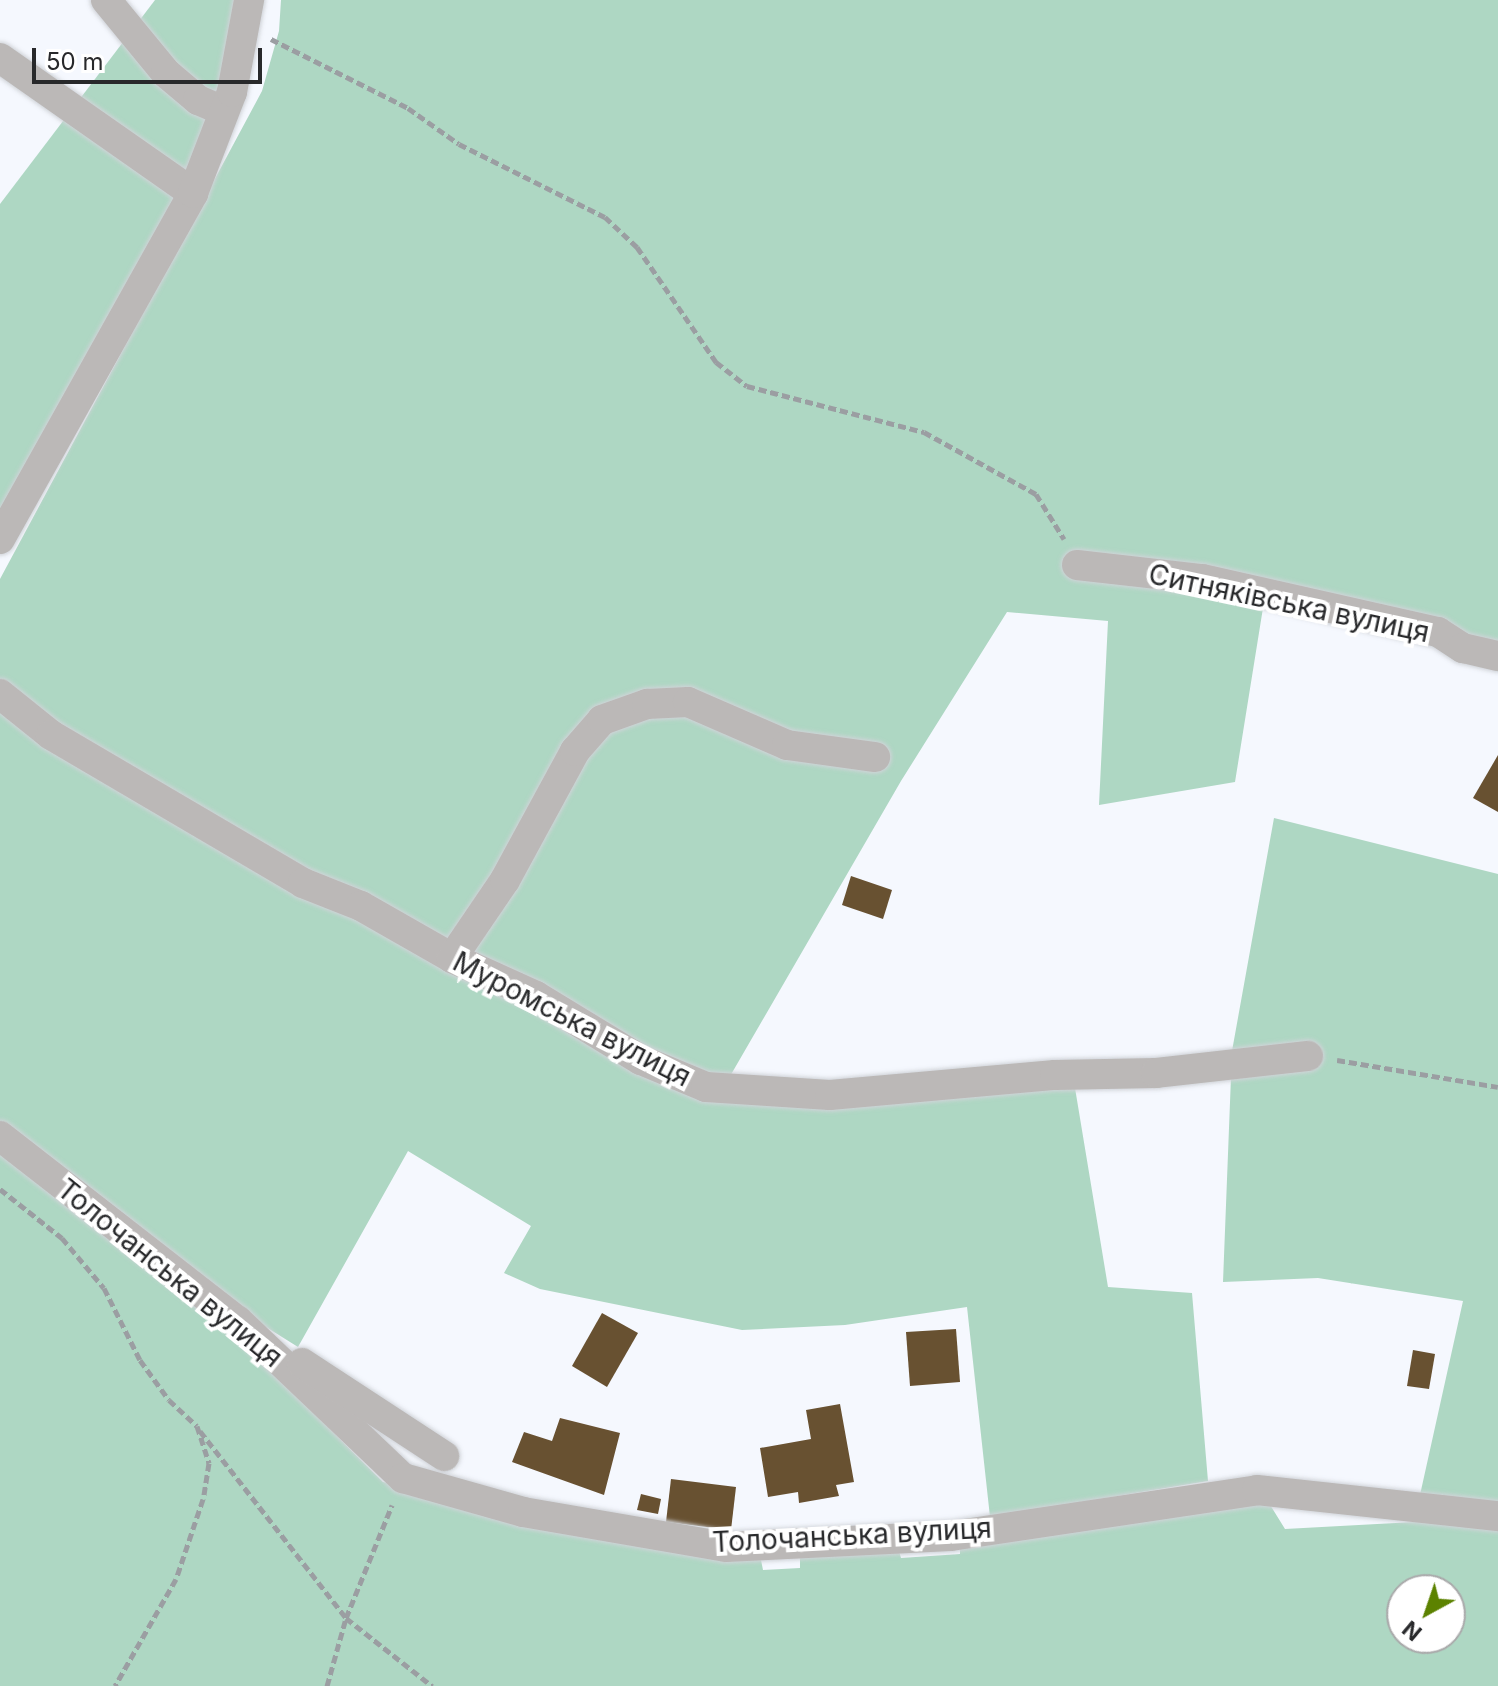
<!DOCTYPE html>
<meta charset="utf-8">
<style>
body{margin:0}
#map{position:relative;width:1498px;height:1686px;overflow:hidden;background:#f5f8fe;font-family:Inter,sans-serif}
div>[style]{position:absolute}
.green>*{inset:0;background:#aed7c3}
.building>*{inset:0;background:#685131}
.path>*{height:5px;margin-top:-2.5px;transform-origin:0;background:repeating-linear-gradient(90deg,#9b9ea2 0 8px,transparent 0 12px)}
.roads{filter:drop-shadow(0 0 2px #d0d3d8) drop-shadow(0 0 2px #d0d3d8)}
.minor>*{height:30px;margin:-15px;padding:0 15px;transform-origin:15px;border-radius:15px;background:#bbb8b7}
span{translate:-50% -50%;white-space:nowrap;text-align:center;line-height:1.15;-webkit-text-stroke:8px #fff;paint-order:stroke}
.street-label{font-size:28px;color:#28292b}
.north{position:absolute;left:1386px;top:1574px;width:80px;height:80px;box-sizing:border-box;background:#fff;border:2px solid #a9a9aa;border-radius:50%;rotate:220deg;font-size:22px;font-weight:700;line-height:32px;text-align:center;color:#28292b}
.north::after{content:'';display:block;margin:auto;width:28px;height:36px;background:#5c8200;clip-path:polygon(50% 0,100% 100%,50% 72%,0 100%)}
.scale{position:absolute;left:32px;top:48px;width:230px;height:36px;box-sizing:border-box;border:4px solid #28292b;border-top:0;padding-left:10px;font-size:24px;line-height:28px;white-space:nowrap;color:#28292b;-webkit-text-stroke:6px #fff;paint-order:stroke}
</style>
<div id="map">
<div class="green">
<i style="clip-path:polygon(155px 0,234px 0,220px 92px,188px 174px,0 512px,0 204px)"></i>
<i style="clip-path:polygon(281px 0,1498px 0,1498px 645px,1267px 583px,1235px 782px,1099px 805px,1108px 621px,1007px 612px,901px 781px,718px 1097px,1075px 1088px,1108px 1287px,1192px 1293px,1208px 1481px,990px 1517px,967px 1307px,845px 1325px,742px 1330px,540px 1289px,504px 1273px,531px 1226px,408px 1151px,298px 1347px,242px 1312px,0 1127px,0 579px,262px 91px,279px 31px)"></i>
<i style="clip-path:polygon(evenodd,1274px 818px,1498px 874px,1498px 1686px,0 1686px,0 1149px,229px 1329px,383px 1482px,713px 1557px,761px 1560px,763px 1570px,800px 1568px,800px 1557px,898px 1548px,901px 1558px,960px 1554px,960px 1542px,1269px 1503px,1285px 1529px,1414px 1522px,1463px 1301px,1318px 1278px,1223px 1282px,1232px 1051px,1274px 818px,1402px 1590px,1450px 1590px,1450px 1638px,1402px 1638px,1402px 1590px)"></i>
</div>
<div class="building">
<i style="clip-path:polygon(1498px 755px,1498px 812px,1473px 798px)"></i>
<i style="clip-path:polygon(851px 876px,892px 890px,883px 919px,842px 905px)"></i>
<i style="clip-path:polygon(602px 1313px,638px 1333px,607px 1387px,572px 1366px)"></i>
<i style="clip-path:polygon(956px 1329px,960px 1382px,910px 1386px,906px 1332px)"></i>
<i style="clip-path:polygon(1413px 1350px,1435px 1354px,1429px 1389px,1407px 1386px)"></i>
<i style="clip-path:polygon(840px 1404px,854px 1482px,836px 1485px,839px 1496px,799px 1503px,798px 1492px,768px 1497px,760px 1448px,811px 1439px,806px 1410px)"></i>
<i style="clip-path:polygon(560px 1418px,620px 1433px,604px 1495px,512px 1462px,524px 1432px,552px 1441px)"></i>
<i style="clip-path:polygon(671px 1479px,736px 1487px,731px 1530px,666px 1522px)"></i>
<i style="clip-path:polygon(641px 1494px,661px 1499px,658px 1514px,637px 1510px)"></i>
</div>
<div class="path">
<i style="left:271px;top:39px;width:153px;rotate:26.7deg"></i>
<i style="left:408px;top:108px;width:62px;rotate:35.2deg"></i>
<i style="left:459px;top:144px;width:163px;rotate:26.6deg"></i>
<i style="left:605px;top:217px;width:44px;rotate:43.2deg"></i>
<i style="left:637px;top:247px;width:140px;rotate:55.5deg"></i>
<i style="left:716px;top:362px;width:39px;rotate:38deg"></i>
<i style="left:747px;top:386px;width:183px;rotate:14.6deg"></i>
<i style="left:924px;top:432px;width:128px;rotate:29deg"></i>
<i style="left:1036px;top:494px;width:53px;rotate:58.1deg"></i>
<i style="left:1337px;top:1060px;width:163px;rotate:9.5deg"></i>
<i style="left:0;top:1189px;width:79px;rotate:38.3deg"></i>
<i style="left:62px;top:1238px;width:65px;rotate:50deg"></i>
<i style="left:104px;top:1288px;width:80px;rotate:63.4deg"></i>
<i style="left:140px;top:1360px;width:49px;rotate:54.1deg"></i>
<i style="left:169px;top:1400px;width:38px;rotate:43deg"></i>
<i style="left:197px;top:1426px;width:39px;rotate:72deg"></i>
<i style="left:209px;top:1463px;width:36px;rotate:99deg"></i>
<i style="left:203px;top:1499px;width:84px;rotate:108.6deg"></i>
<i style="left:176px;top:1579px;width:123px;rotate:119.7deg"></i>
<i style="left:200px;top:1431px;width:237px;rotate:52deg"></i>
<i style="left:346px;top:1618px;width:110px;rotate:38.3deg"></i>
<i style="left:327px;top:1686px;width:71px;rotate:-74.4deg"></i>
<i style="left:346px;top:1618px;width:122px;rotate:-67.8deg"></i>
</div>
<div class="roads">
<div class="minor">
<i style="left:106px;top:0;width:94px;rotate:50.6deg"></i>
<i style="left:166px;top:73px;width:42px;rotate:40.2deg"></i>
<i style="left:198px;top:100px;width:28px;rotate:23deg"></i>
<i style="left:0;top:58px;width:236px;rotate:35deg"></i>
<i style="left:0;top:539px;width:396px;rotate:-60.8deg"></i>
<i style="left:193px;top:193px;width:108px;rotate:-68.9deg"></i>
<i style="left:232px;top:92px;width:94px;rotate:-79.5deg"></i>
<i style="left:1077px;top:565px;width:126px;rotate:6.4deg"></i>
<i style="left:1202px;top:579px;width:242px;rotate:12.7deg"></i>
<i style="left:1438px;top:632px;width:30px;rotate:33deg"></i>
<i style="left:1463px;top:648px;width:36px;rotate:13deg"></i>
<i style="left:0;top:694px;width:65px;rotate:38.8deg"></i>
<i style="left:51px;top:735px;width:292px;rotate:30.4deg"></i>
<i style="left:303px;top:883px;width:62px;rotate:21.6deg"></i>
<i style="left:361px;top:906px;width:105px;rotate:29.7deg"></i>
<i style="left:452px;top:958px;width:92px;rotate:24.3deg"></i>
<i style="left:536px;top:996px;width:123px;rotate:31.4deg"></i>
<i style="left:641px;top:1060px;width:70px;rotate:22.6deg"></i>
<i style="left:706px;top:1087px;width:124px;rotate:3.7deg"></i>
<i style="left:830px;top:1095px;width:226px;rotate:-5.1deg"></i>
<i style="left:1055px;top:1075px;width:101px;rotate:-1.1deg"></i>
<i style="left:1156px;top:1073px;width:153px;rotate:-6.4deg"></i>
<i style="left:452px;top:958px;width:94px;rotate:-55.8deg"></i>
<i style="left:505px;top:880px;width:147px;rotate:-61.5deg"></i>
<i style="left:575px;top:751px;width:41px;rotate:-48.9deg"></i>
<i style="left:602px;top:720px;width:48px;rotate:-19.6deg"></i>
<i style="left:647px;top:704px;width:41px;rotate:-2.8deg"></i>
<i style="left:688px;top:702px;width:108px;rotate:23.5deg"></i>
<i style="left:787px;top:745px;width:89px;rotate:7.8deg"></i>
<i style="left:0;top:1136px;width:301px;rotate:37.9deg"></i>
<i style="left:238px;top:1321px;width:228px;rotate:43.6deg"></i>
<i style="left:403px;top:1478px;width:125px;rotate:15.8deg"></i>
<i style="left:523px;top:1512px;width:206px;rotate:9.8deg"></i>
<i style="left:726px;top:1547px;width:225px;rotate:-2.8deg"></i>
<i style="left:951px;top:1536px;width:309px;rotate:-8.5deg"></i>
<i style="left:1257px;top:1490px;width:242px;rotate:6.2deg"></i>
<i style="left:302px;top:1363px;width:170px;rotate:33.2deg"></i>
</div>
</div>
<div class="street-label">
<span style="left:1289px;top:603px;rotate:12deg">Ситняківська вулиця</span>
<span style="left:572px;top:1019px;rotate:27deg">Муромська вулиця</span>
<span style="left:170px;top:1273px;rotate:39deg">Толочанська вулиця</span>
<span style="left:852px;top:1535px;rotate:-3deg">Толочанська вулиця</span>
</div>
<div class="north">N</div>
<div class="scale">50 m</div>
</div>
